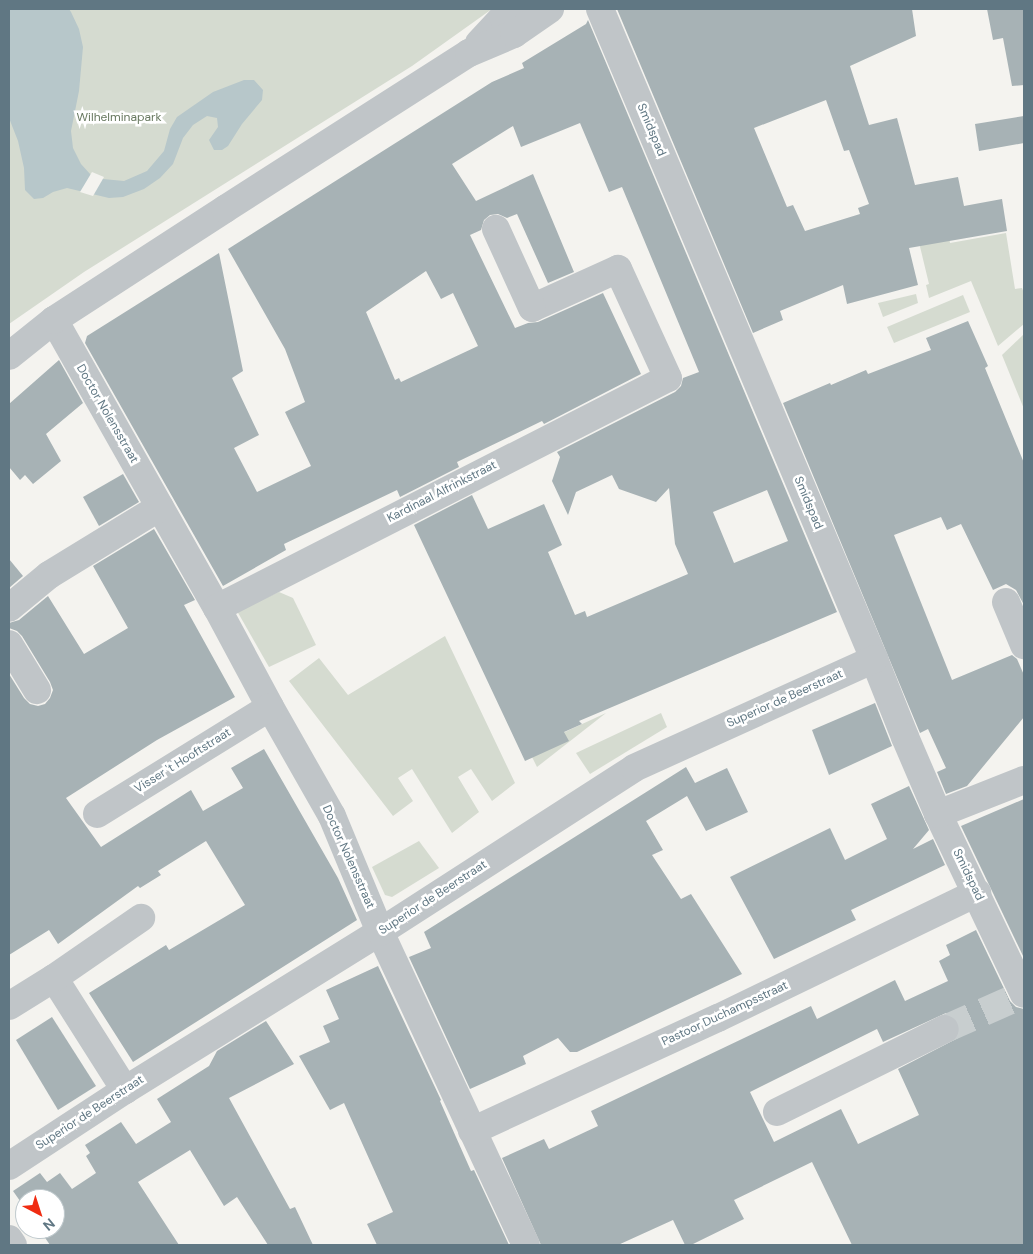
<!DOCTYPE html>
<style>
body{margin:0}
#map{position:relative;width:1033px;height:1254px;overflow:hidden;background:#f4f3ef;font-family:"DM Sans",sans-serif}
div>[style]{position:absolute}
.green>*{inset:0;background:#d5dbd0}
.water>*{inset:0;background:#b7c7ca}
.pier>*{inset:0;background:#f4f3ef}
.building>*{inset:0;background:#a7b2b5}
.minor-tunnel>*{height:28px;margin-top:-14px;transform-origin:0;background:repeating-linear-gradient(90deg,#c8cecf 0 28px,transparent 0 42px)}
.minor>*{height:28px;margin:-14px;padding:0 14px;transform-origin:14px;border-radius:14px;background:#c0c5c8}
span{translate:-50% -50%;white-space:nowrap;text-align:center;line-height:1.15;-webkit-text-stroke:5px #fff;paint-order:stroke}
.park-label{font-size:12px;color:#687960}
.street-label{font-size:12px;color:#607783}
.frame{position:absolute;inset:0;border:10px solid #607783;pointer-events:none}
.north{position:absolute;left:15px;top:1189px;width:50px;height:50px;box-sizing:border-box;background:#fff;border:1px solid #bfc9cd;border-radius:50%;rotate:140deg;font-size:14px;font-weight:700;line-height:20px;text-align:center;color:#607783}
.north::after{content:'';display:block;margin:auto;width:18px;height:22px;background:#f02c12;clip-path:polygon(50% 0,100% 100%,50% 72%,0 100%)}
</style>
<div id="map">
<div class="green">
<i style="clip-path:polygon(9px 9px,492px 9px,412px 66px,84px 272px,9px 324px)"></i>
<i style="clip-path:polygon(947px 222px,950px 243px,1006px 233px,1015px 289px,1022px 288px,1024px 293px,1024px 324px,998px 346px,971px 281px,929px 298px,926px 285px,929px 284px,916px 230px)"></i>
<i style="clip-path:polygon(916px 294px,918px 303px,883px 317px,878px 303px)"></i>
<i style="clip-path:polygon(963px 295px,970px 312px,894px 343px,887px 327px)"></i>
<i style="clip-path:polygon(1024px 334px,1024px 409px,1002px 355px)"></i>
<i style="clip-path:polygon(279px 592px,293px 598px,316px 645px,269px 667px,237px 611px)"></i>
<i style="clip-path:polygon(445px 636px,515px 783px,492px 801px,471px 769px,458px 777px,479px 812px,452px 833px,412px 769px,398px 778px,413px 801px,393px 816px,289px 681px,319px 658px,348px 695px)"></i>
<i style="clip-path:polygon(606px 713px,537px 767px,528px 749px)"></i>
<i style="clip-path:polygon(661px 713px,667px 727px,590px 774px,576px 753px)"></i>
<i style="clip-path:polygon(419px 841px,439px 868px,392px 897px,385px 895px,372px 867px)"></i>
</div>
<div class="water">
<i style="clip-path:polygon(9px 9px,69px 9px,71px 12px,79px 29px,83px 47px,79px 91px,71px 131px,73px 148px,81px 164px,91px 175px,103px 179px,124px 181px,147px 171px,164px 151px,170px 129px,177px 117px,213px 92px,244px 80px,254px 80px,263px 90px,262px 100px,242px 124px,228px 146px,222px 150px,214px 150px,209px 140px,218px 127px,217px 118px,207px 116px,193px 125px,183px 138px,173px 164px,160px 178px,144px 189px,123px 197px,109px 198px,67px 188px,53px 192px,43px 198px,34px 199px,25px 190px,24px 168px,18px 141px,9px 118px)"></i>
</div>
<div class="pier">
<i style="clip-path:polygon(92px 172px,104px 177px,93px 196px,80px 192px)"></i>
</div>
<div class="building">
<i style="clip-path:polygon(evenodd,617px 9px,912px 9px,916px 36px,850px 66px,869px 125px,897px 118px,915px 185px,958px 177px,964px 206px,1002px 199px,1007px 231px,909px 248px,918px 285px,847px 304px,843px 285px,780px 311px,783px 320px,753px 333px,617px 9px,826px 100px,844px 151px,849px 150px,869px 204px,858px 208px,860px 214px,805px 231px,793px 205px,787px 207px,754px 128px,826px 100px)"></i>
<i style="clip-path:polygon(987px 9px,1024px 9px,1024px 85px,1012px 86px,1003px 38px,993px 40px)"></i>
<i style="clip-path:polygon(evenodd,588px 20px,837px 612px,579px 721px,582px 724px,564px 732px,569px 741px,525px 761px,414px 525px,472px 495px,488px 529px,544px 504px,562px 545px,548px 552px,575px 615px,585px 611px,587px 617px,688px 574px,675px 544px,669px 488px,656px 502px,619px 489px,612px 475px,576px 492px,568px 515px,552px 481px,560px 457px,557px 452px,675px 392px,681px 386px,683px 378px,699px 372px,622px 187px,609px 192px,580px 123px,521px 147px,513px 126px,452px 164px,476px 201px,533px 174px,574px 272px,548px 283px,517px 214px,507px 218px,498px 214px,490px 215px,484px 220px,481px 230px,470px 235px,515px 328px,528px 323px,538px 322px,603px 293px,641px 374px,544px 424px,542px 421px,457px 462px,459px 467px,400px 497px,397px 490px,284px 544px,286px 550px,223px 586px,85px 343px,87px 336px,219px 253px,243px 371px,232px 378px,259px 435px,234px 448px,257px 492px,311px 466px,285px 412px,305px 402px,285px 349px,228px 249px,492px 82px,524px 68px,522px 63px,586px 24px,588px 20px,426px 271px,441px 299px,453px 293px,478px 346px,401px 382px,399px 378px,395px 380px,366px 312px,426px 271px,588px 20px,767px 490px,788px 541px,734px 563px,713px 512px,767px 490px)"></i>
<i style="clip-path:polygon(1024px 116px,1024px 143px,979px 151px,975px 124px)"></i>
<i style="clip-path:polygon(968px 321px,988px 366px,985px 368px,1024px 463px,1024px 605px,1016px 590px,1006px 584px,993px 590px,961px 524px,947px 530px,941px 517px,894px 535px,952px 680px,1012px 655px,1017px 659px,1024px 675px,1024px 717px,967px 786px,946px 794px,937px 772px,946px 768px,928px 729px,920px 733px,783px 403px,830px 383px,831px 385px,866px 370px,868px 374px,931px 350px,926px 338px)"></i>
<i style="clip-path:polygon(59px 360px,83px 403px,46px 434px,61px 461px,33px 484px,25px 475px,20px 480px,9px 467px,9px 404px)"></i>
<i style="clip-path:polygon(123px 474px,139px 502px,99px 526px,83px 497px)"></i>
<i style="clip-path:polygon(154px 529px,195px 600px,184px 605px,235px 697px,157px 740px,66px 798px,101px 847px,191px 790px,203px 811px,243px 788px,231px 768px,264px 749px,338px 878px,357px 920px,133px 1062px,89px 993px,166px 945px,169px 950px,245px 905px,206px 841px,158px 871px,161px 875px,140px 888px,138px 886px,58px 944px,49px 930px,9px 955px,9px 674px,24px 698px,30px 704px,38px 706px,45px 704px,50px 698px,53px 690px,50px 682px,22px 636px,17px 631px,9px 628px,9px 623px,19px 620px,48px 596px,84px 654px,128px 628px,93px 566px)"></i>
<i style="clip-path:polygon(9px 559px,23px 576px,9px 588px)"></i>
<i style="clip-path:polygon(875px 703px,892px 746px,829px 775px,812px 730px)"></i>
<i style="clip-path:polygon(686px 767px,695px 783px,727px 768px,748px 812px,706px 831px,687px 796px,646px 821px,663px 850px,652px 855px,681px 899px,691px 894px,742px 974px,577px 1052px,570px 1052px,558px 1038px,523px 1056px,526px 1064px,470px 1089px,409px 957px,431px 948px,424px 932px)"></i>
<i style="clip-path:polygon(909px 786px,929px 830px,913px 849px,933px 839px,945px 865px,851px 910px,856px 920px,774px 959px,730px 877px,830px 828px,845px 860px,887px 839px,871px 804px)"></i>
<i style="clip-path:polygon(1024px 799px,1024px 958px,961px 826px)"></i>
<i style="clip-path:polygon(evenodd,976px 930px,1010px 1001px,1016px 1007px,1024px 1009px,1024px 1245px,852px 1245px,812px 1162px,734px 1200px,744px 1219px,691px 1245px,685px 1245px,673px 1220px,618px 1245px,541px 1245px,502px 1158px,544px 1139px,549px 1149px,598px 1126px,591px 1111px,811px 1006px,817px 1019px,895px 980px,905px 1001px,948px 981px,939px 961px,950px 955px,946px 945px,976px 930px,946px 1013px,953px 1016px,959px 1022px,961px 1030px,958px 1038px,898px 1069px,919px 1115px,858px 1144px,841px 1109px,774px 1142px,750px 1092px,877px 1029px,883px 1042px,946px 1013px)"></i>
<i style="clip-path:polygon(378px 966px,441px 1100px,440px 1101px,471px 1171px,474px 1170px,509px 1245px,377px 1245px,367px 1224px,393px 1212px,344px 1103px,330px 1110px,299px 1056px,330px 1042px,323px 1026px,339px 1019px,326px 990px)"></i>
<i style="clip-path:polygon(52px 1017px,96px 1086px,58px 1110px,16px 1040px)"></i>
<i style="clip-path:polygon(266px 1021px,294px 1064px,229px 1098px,290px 1209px,295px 1207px,313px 1245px,268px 1245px,237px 1197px,224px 1206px,190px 1150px,138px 1182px,179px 1245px,50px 1245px,39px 1229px,55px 1229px,55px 1199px,25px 1199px,25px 1208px,13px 1191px,40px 1173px,47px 1182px,60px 1173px,72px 1189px,96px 1173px,86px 1156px,90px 1153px,85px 1145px,121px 1122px,136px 1144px,171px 1122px,157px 1099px,209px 1066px,217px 1051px)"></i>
</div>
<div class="minor-tunnel">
<i style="left:945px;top:1029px;width:74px;rotate:-23.8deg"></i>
</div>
<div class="minor">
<i style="left:600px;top:9px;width:705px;rotate:67.14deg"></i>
<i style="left:874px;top:659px;width:84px;rotate:68.3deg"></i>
<i style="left:905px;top:737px;width:84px;rotate:66.8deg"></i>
<i style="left:938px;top:814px;width:199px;rotate:64.5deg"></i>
<i style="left:479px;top:43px;width:35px;rotate:-47deg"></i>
<i style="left:503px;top:17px;width:14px;rotate:-34deg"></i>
<i style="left:54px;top:320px;width:331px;rotate:60.5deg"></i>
<i style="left:217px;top:608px;width:112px;rotate:61.8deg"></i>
<i style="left:270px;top:707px;width:125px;rotate:60.4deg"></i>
<i style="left:332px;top:816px;width:126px;rotate:67.5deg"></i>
<i style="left:380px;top:932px;width:345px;rotate:65deg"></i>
<i style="left:9px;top:356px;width:58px;rotate:-38.7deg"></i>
<i style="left:54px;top:320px;width:204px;rotate:-33deg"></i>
<i style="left:225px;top:209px;width:290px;rotate:-32.6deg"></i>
<i style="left:469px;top:53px;width:49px;rotate:-22.9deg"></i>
<i style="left:514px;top:34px;width:44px;rotate:-34.8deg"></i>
<i style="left:1006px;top:602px;width:47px;rotate:67.3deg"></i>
<i style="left:9px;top:608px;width:52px;rotate:-39.5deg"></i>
<i style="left:49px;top:575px;width:130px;rotate:-31.5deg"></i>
<i style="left:217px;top:608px;width:506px;rotate:-27.02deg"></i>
<i style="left:668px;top:378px;width:120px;rotate:-114.6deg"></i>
<i style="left:618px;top:269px;width:94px;rotate:155.6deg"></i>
<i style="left:532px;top:308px;width:87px;rotate:-114.5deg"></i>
<i style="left:9px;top:644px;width:54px;rotate:58.7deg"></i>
<i style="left:97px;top:814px;width:203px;rotate:-31.7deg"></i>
<i style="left:938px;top:814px;width:92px;rotate:-21.6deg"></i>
<i style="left:54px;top:978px;width:133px;rotate:57.6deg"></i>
<i style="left:9px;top:1006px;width:53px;rotate:-31.9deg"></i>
<i style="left:54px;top:978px;width:106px;rotate:-34.6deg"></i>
<i style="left:777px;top:1112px;width:187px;rotate:-26.3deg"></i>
<i style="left:472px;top:1131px;width:271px;rotate:-24.7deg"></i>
<i style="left:718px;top:1018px;width:288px;rotate:-25.8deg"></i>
<i style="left:9px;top:1166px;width:139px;rotate:-33.2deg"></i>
<i style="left:125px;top:1090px;width:300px;rotate:-31.8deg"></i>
<i style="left:380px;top:932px;width:302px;rotate:-32.8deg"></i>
<i style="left:634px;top:768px;width:264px;rotate:-24.4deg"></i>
<i style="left:9px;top:1239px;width:7px;rotate:56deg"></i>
</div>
<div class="park-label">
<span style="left:119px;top:118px">Wilhelminapark</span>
</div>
<div class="street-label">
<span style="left:651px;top:130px;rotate:67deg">Smidspad</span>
<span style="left:107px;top:414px;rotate:60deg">Doctor Nolensstraat</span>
<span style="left:442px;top:492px;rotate:-27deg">Kardinaal Alfrinkstraat</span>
<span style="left:808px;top:503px;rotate:67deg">Smidspad</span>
<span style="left:785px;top:699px;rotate:-24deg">Superior de Beerstraat</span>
<span style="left:183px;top:761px;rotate:-32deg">Visser 't Hooftstraat</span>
<span style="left:348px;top:857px;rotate:66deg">Doctor Nolensstraat</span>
<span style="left:968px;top:875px;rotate:64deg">Smidspad</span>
<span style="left:433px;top:898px;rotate:-33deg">Superior de Beerstraat</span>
<span style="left:725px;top:1014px;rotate:-25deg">Pastoor Duchampsstraat</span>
<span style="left:90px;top:1113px;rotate:-33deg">Superior de Beerstraat</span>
</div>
<div class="frame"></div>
<div class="north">N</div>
</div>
